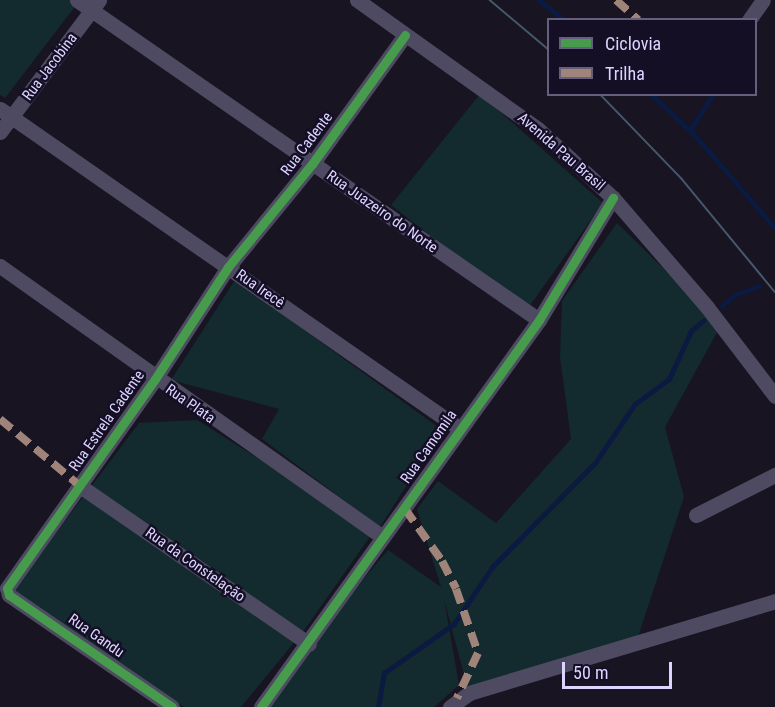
<!DOCTYPE html>
<meta charset="utf-8">
<style>
body{margin:0}
#map{position:relative;width:775px;height:707px;overflow:hidden;background:#181421;font-family:"Roboto Condensed",sans-serif}
div>[style]{position:absolute}
.green>*{inset:0;background:#132b2e}
.stream>*{height:4.5px;margin:-2.25px;padding:0 2.25px;transform-origin:2.25px;border-radius:2.25px;background:#0b1a41}
.minor>*{height:15px;margin:-7.5px;padding:0 7.5px;transform-origin:7.5px;border-radius:7.5px;background:#4d4a62}
.tram>*{height:1.5px;margin:-0.75px;padding:0 0.75px;transform-origin:0.75px;border-radius:0.75px;background:#45586c}
.quiet>*{height:8px;margin-top:-4px;transform-origin:0;background:repeating-linear-gradient(90deg,#a18479 0 15px,transparent 0 23px)}
.cycleway>*{height:9px;margin:-4.5px;padding:0 4.5px;transform-origin:4.5px;border-radius:4.5px;background:#469c4c}
span{translate:-50% -50%;white-space:nowrap;text-align:center;line-height:1.15;-webkit-text-stroke:5px #150f26;paint-order:stroke}
.street-label{font-size:15px;color:#ddd5ff}
.legend{position:absolute;left:547px;top:18px;width:210px;height:78px;box-sizing:border-box;background:#150f26;border:2px solid #655e7d;margin:0;padding:8px 10px;list-style:none;font-size:18px;color:#ddd5ff}
.legend li{display:flex;align-items:center;gap:12px;height:30px}
.legend b{width:30px;border:2px solid #655e7d}
.scale{position:absolute;left:562px;top:662px;width:110px;height:27px;box-sizing:border-box;border:3px solid #ddd5ff;border-top:0;padding-left:8px;font-size:18px;line-height:21px;white-space:nowrap;color:#ddd5ff;-webkit-text-stroke:4px #150f26;paint-order:stroke}
</style>
<div id="map">
<div class="green">
<i style="clip-path:polygon(0 0,80px 0,5px 98px,0 95px)"></i>
<i style="clip-path:polygon(480px 94px,603px 203px,526px 311px,391px 205px)"></i>
<i style="clip-path:polygon(617px 223px,721px 325px,665px 427px,684px 497px,636px 643px,469px 693px,444px 599px,459px 685px,434px 707px,255px 707px,388px 550px,441px 587px,417px 509px,438px 481px,496px 523px,571px 439px,560px 357px,562px 301px)"></i>
<i style="clip-path:polygon(235px 280px,442px 430px,380px 527px,262px 439px,279px 409px,171px 380px)"></i>
<i style="clip-path:polygon(197px 420px,374px 531px,305px 629px,241px 707px,184px 707px,9px 595px,139px 423px)"></i>
</div>
<div class="stream">
<i style="left:539px;top:0;width:34px;rotate:37deg"></i>
<i style="left:651px;top:94px;width:59px;rotate:42.9deg"></i>
<i style="left:694px;top:134px;width:124px;rotate:49.2deg"></i>
<i style="left:690px;top:130px;width:43px;rotate:-57.4deg"></i>
<i style="left:722px;top:306px;width:17px;rotate:-40deg"></i>
<i style="left:735px;top:295px;width:26px;rotate:-21deg"></i>
<i style="left:378px;top:707px;width:35px;rotate:-80deg"></i>
<i style="left:384px;top:673px;width:85px;rotate:-35deg"></i>
<i style="left:454px;top:624px;width:70px;rotate:-56.1deg"></i>
<i style="left:493px;top:566px;width:145px;rotate:-45.3deg"></i>
<i style="left:595px;top:463px;width:71px;rotate:-55.9deg"></i>
<i style="left:635px;top:404px;width:42px;rotate:-36.3deg"></i>
<i style="left:669px;top:379px;width:53px;rotate:-65.4deg"></i>
<i style="left:691px;top:331px;width:16px;rotate:-40deg"></i>
</div>
<div class="minor">
<i style="left:77px;top:0;width:562px;rotate:34.71deg"></i>
<i style="left:357px;top:0;width:222px;rotate:35.5deg"></i>
<i style="left:538px;top:129px;width:102px;rotate:42.6deg"></i>
<i style="left:613px;top:198px;width:144px;rotate:49.2deg"></i>
<i style="left:707px;top:307px;width:112px;rotate:52.6deg"></i>
<i style="left:749px;top:20px;width:24px;rotate:-55deg"></i>
<i style="left:0;top:109px;width:560px;rotate:34.82deg"></i>
<i style="left:0;top:132px;width:165px;rotate:-53.1deg"></i>
<i style="left:0;top:266px;width:469px;rotate:35.3deg"></i>
<i style="left:80px;top:486px;width:278px;rotate:34.6deg"></i>
<i style="left:696px;top:515px;width:89px;rotate:-26.9deg"></i>
<i style="left:172px;top:707px;width:198px;rotate:-145.5deg"></i>
<i style="left:9px;top:595px;width:7px;rotate:-106deg"></i>
<i style="left:7px;top:588px;width:256px;rotate:-54.7deg"></i>
<i style="left:155px;top:379px;width:134px;rotate:-56.9deg"></i>
<i style="left:228px;top:267px;width:133px;rotate:-50.8deg"></i>
<i style="left:312px;top:164px;width:159px;rotate:-54.2deg"></i>
<i style="left:261px;top:707px;width:477px;rotate:-54.3deg"></i>
<i style="left:539px;top:320px;width:143px;rotate:-58.8deg"></i>
<i style="left:450px;top:707px;width:24px;rotate:-36deg"></i>
<i style="left:469px;top:693px;width:320px;rotate:-16.7deg"></i>
</div>
<div class="tram">
<i style="left:490px;top:0;width:76px;rotate:40.2deg"></i>
<i style="left:600px;top:94px;width:118px;rotate:46deg"></i>
<i style="left:682px;top:179px;width:146px;rotate:50.5deg"></i>
</div>
<div class="quiet">
<i style="left:616px;top:0;width:30px;rotate:42deg"></i>
<i style="left:0;top:419px;width:104px;rotate:39.9deg"></i>
<i style="left:405px;top:509px;width:64px;rotate:54.6deg"></i>
<i style="left:442px;top:561px;width:31px;rotate:63deg"></i>
<i style="left:456px;top:589px;width:68px;rotate:71deg"></i>
<i style="left:478px;top:653px;width:50px;rotate:115deg"></i>
</div>
<div class="cycleway">
<i style="left:172px;top:707px;width:198px;rotate:-145.5deg"></i>
<i style="left:9px;top:595px;width:7px;rotate:-106deg"></i>
<i style="left:7px;top:588px;width:256px;rotate:-54.7deg"></i>
<i style="left:155px;top:379px;width:134px;rotate:-56.9deg"></i>
<i style="left:228px;top:267px;width:133px;rotate:-50.8deg"></i>
<i style="left:312px;top:164px;width:159px;rotate:-54.2deg"></i>
<i style="left:261px;top:707px;width:477px;rotate:-54.3deg"></i>
<i style="left:539px;top:320px;width:143px;rotate:-58.8deg"></i>
</div>
<div class="street-label">
<span style="left:50px;top:67px;rotate:-53deg">Rua Jacobina</span>
<span style="left:307px;top:144px;rotate:-53deg">Rua Cadente</span>
<span style="left:561px;top:152px;rotate:41deg">Avenida Pau Brasil</span>
<span style="left:382px;top:212px;rotate:35deg">Rua Juazeiro do Norte</span>
<span style="left:260px;top:289px;rotate:35deg">Rua Irecê</span>
<span style="left:190px;top:404px;rotate:35deg">Rua Plata</span>
<span style="left:107px;top:421px;rotate:-55deg">Rua Estrela Cadente</span>
<span style="left:429px;top:447px;rotate:-55deg">Rua Camomila</span>
<span style="left:195px;top:565px;rotate:35deg">Rua da Constelação</span>
<span style="left:96px;top:636px;rotate:35deg">Rua Gandu</span>
</div>
<ul class="legend">
<li><b style="height:8px;background:#469c4c"></b>Ciclovia</li>
<li><b style="height:8px;background:#a18479"></b>Trilha</li>
</ul>
<div class="scale">50 m</div>
</div>
